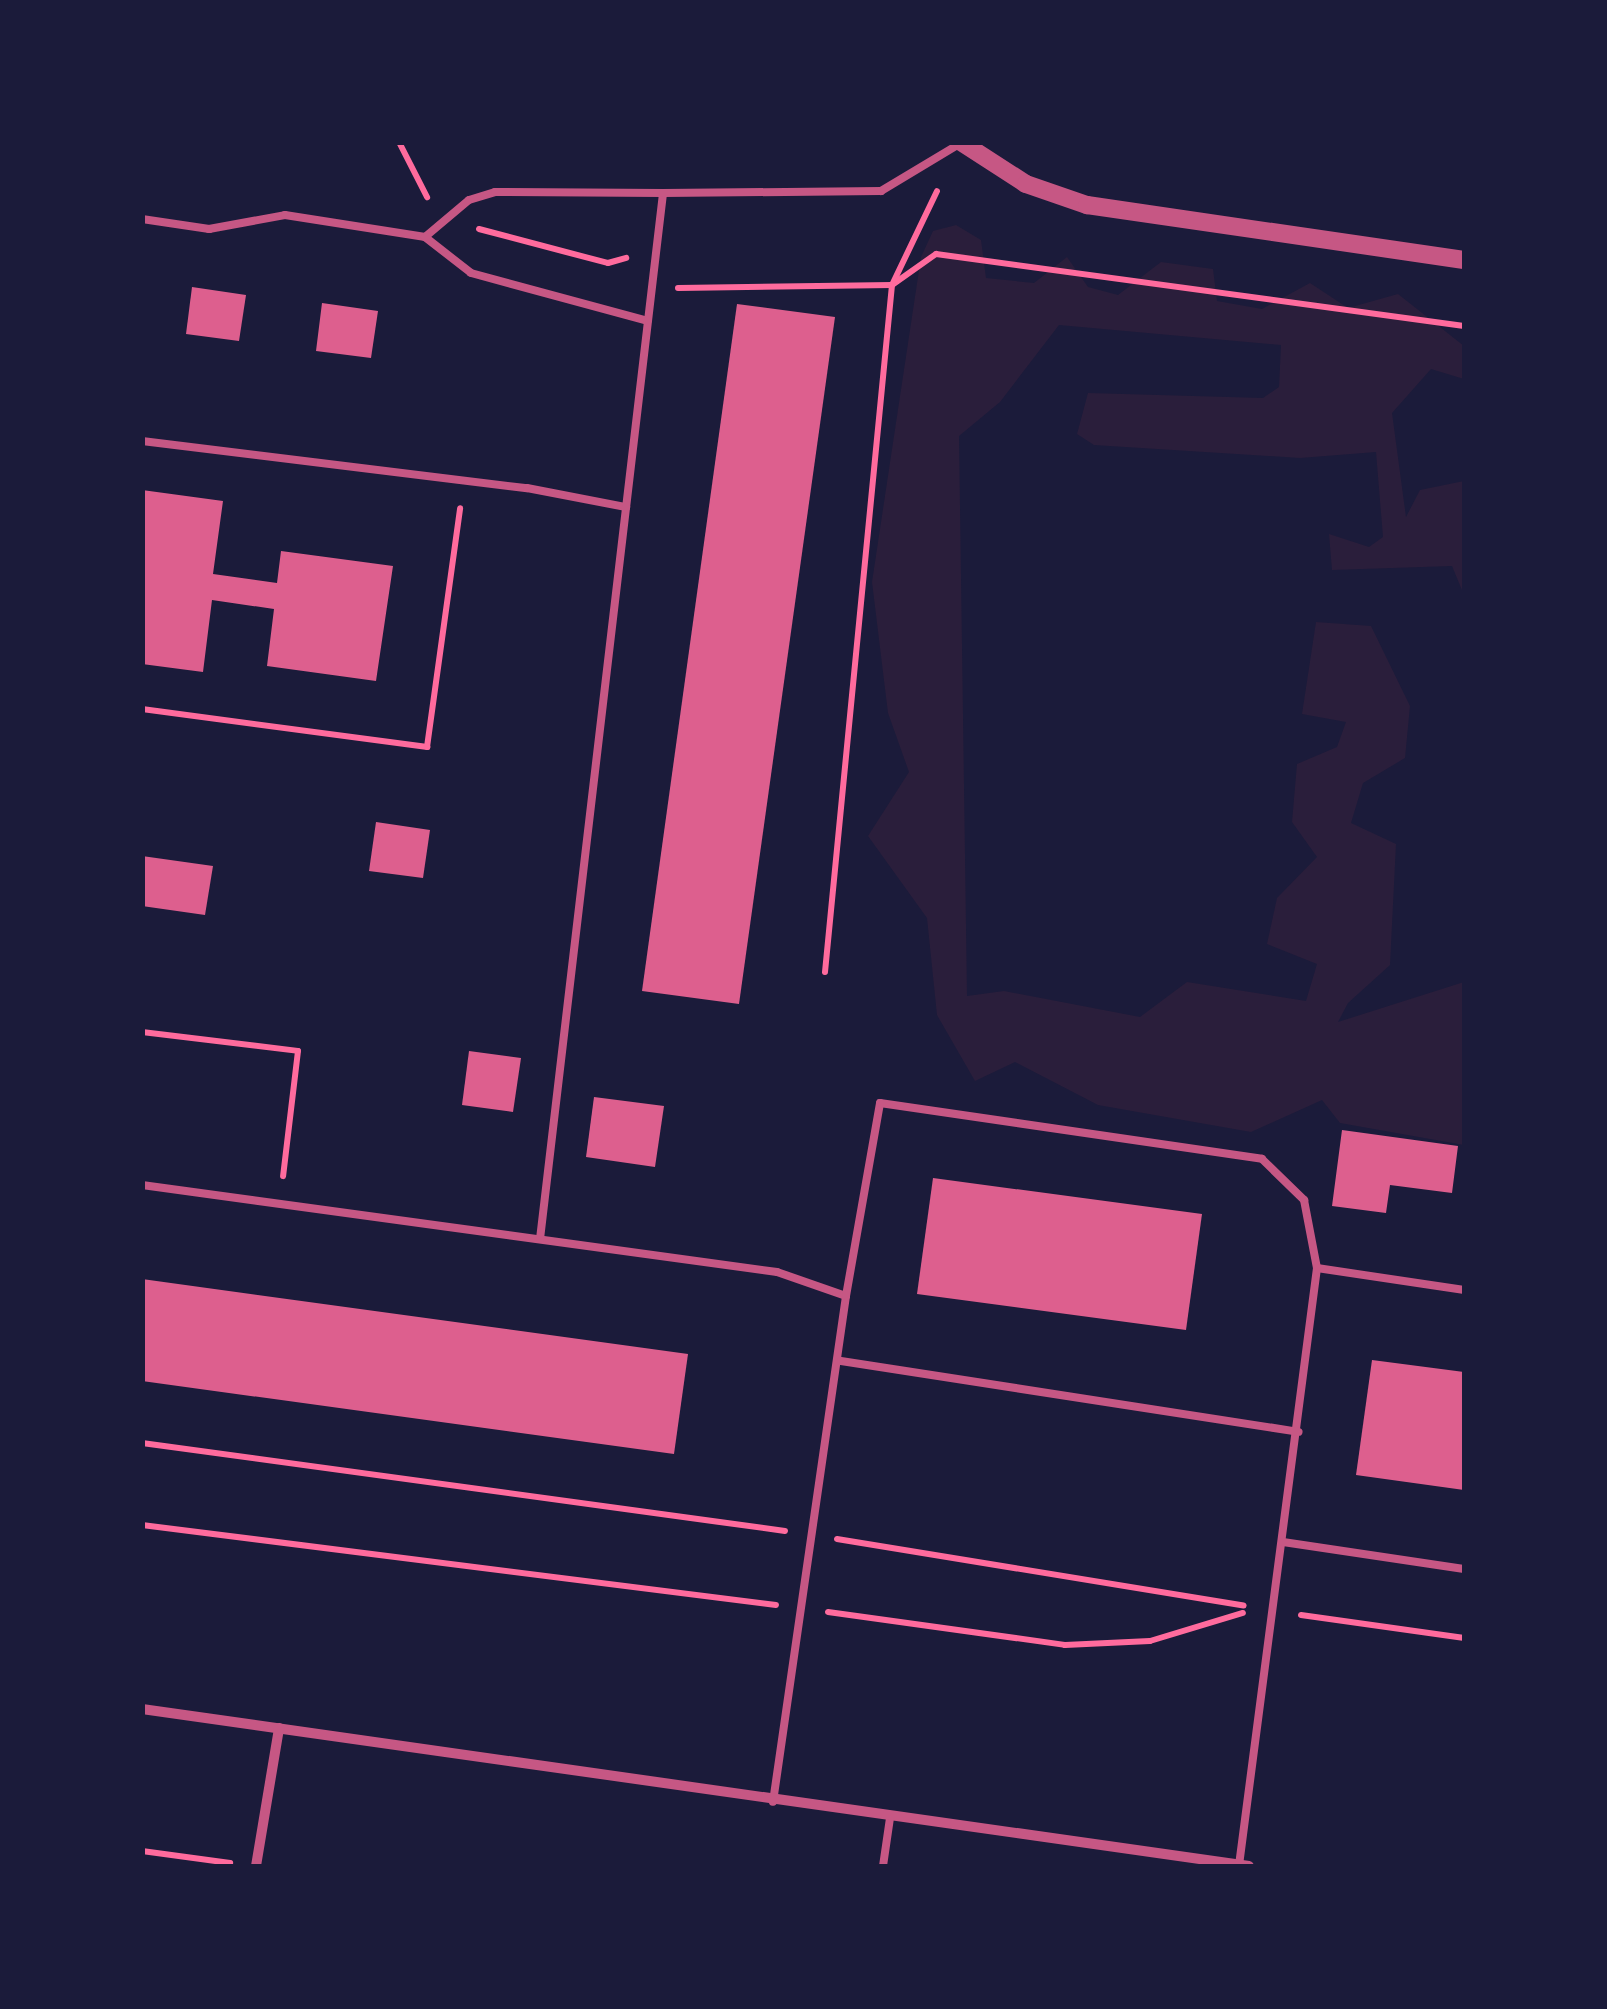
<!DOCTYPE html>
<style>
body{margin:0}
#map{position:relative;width:1607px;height:2009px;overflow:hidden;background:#1b1b3a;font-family:"Golos Text",sans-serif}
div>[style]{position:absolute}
.green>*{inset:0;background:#2a1e3b}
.building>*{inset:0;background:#dd5f8e}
.path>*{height:6px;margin:-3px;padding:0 3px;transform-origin:3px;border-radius:3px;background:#ff6b9d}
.service>*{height:8px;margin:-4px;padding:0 4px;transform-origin:4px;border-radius:4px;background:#c65784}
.minor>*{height:10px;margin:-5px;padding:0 5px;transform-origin:5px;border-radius:5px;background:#c65784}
.tertiary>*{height:18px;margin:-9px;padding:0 9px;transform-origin:9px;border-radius:9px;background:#c65784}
span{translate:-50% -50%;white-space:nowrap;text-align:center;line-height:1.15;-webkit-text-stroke:8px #1b1b3a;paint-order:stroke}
.frame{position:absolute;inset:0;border:145px solid #1b1b3a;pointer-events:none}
</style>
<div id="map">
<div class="green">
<i style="clip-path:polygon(956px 225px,981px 240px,986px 278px,1034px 283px,1067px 257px,1088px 287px,1118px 295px,1161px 262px,1213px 269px,1217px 301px,1262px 309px,1310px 283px,1348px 308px,1398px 294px,1464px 346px,1464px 379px,1431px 369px,1392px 413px,1406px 517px,1420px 490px,1464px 481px,1464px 595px,1452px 566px,1332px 570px,1329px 534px,1369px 547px,1383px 537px,1376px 452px,1300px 458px,1094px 445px,1077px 434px,1088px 393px,1263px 398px,1279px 387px,1281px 345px,1059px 325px,1000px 402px,959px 436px,967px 996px,1004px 991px,1140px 1017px,1187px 982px,1306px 1001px,1317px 964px,1267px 944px,1277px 898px,1317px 857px,1292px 822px,1297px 764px,1337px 747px,1346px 722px,1302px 714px,1316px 622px,1371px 626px,1410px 706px,1405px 758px,1363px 783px,1351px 823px,1396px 844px,1390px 965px,1348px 1003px,1338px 1022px,1464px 982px,1464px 1145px,1340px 1123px,1322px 1100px,1251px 1132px,1098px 1105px,1015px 1062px,975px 1081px,937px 1015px,927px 918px,868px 836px,909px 772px,888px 713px,872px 582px,921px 257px,933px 231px)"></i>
</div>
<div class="building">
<i style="clip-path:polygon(192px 287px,246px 295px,239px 341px,186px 334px)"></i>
<i style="clip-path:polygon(322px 303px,378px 311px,371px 358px,316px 351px)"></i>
<i style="clip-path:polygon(737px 304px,835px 317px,739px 1004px,642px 991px)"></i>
<i style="clip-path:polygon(142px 490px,223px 501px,213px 574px,277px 583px,281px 551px,393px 566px,376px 681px,267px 666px,274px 609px,212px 600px,203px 672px,142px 664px)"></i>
<i style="clip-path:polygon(376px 822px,430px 830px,423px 878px,369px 871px)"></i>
<i style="clip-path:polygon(142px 856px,213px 866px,205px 915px,142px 906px)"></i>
<i style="clip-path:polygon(469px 1051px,521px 1058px,513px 1112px,462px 1105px)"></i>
<i style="clip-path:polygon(594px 1097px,664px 1106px,655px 1167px,586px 1157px)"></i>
<i style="clip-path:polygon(1342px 1130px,1458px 1146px,1452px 1193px,1390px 1185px,1386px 1213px,1332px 1206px)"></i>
<i style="clip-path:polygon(933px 1178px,1202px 1214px,1186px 1330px,917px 1294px)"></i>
<i style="clip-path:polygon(142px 1279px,688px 1354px,674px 1454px,142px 1381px)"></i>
<i style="clip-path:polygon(1372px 1360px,1464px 1372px,1464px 1490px,1356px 1475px)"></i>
</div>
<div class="path">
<i style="left:399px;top:142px;width:62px;rotate:63deg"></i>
<i style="left:479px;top:229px;width:133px;rotate:14.8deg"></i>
<i style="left:608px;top:263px;width:19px;rotate:-16deg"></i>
<i style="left:678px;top:288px;width:214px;rotate:-0.8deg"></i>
<i style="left:892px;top:285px;width:54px;rotate:-35.2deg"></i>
<i style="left:936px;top:254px;width:533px;rotate:7.77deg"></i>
<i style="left:142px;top:709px;width:288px;rotate:7.6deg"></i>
<i style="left:427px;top:747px;width:241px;rotate:-82.1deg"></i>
<i style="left:825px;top:972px;width:690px;rotate:-84.43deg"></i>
<i style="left:892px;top:285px;width:104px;rotate:-64.4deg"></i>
<i style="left:142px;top:1032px;width:157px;rotate:6.9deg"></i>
<i style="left:298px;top:1051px;width:126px;rotate:96.8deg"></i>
<i style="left:142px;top:1443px;width:649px;rotate:7.79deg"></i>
<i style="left:142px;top:1525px;width:639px;rotate:7.19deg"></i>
<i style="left:837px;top:1539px;width:412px;rotate:9.3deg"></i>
<i style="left:828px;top:1612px;width:239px;rotate:7.9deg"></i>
<i style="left:1065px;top:1645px;width:85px;rotate:-2.7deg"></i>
<i style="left:1150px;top:1641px;width:97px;rotate:-16.8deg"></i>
<i style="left:1301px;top:1615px;width:165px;rotate:8deg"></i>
<i style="left:142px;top:1851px;width:89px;rotate:7.8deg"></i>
</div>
<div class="service">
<i style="left:142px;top:219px;width:68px;rotate:8.5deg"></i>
<i style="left:209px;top:229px;width:77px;rotate:-10.4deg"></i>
<i style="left:285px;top:215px;width:142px;rotate:8.9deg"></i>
<i style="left:425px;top:237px;width:58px;rotate:38deg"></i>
<i style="left:471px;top:273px;width:183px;rotate:15.2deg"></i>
<i style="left:425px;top:237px;width:57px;rotate:-40.1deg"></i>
<i style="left:469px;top:200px;width:27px;rotate:-17deg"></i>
<i style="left:495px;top:192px;width:168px;rotate:0.3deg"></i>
<i style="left:142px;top:441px;width:388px;rotate:7deg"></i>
<i style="left:527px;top:488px;width:101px;rotate:10.9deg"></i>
<i style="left:142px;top:1185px;width:641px;rotate:7.8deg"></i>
<i style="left:777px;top:1272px;width:73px;rotate:19.2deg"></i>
<i style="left:846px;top:1296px;width:511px;rotate:98.21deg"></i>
<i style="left:540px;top:1239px;width:1053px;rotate:-83.29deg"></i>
<i style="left:663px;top:193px;width:218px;rotate:-0.5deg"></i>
<i style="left:881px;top:191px;width:93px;rotate:-31deg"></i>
<i style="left:1317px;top:1268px;width:149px;rotate:8.5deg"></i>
<i style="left:846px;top:1296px;width:196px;rotate:-80deg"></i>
<i style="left:880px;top:1103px;width:386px;rotate:8.3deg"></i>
<i style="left:1262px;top:1159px;width:59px;rotate:44.3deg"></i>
<i style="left:1304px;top:1200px;width:69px;rotate:79.2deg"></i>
<i style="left:1317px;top:1268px;width:602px;rotate:97.44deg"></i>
<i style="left:841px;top:1361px;width:463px;rotate:8.8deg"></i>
<i style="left:1283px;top:1542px;width:183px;rotate:8.5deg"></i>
<i style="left:883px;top:1866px;width:49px;rotate:-81.7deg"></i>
</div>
<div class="minor">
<i style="left:142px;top:1709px;width:1118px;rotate:8.07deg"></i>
<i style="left:256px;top:1866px;width:140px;rotate:-80.5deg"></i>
</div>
<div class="tertiary">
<i style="left:961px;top:142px;width:77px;rotate:32.9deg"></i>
<i style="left:1026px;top:184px;width:65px;rotate:19deg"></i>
<i style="left:1087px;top:205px;width:381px;rotate:8.3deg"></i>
</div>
<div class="frame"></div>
</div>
